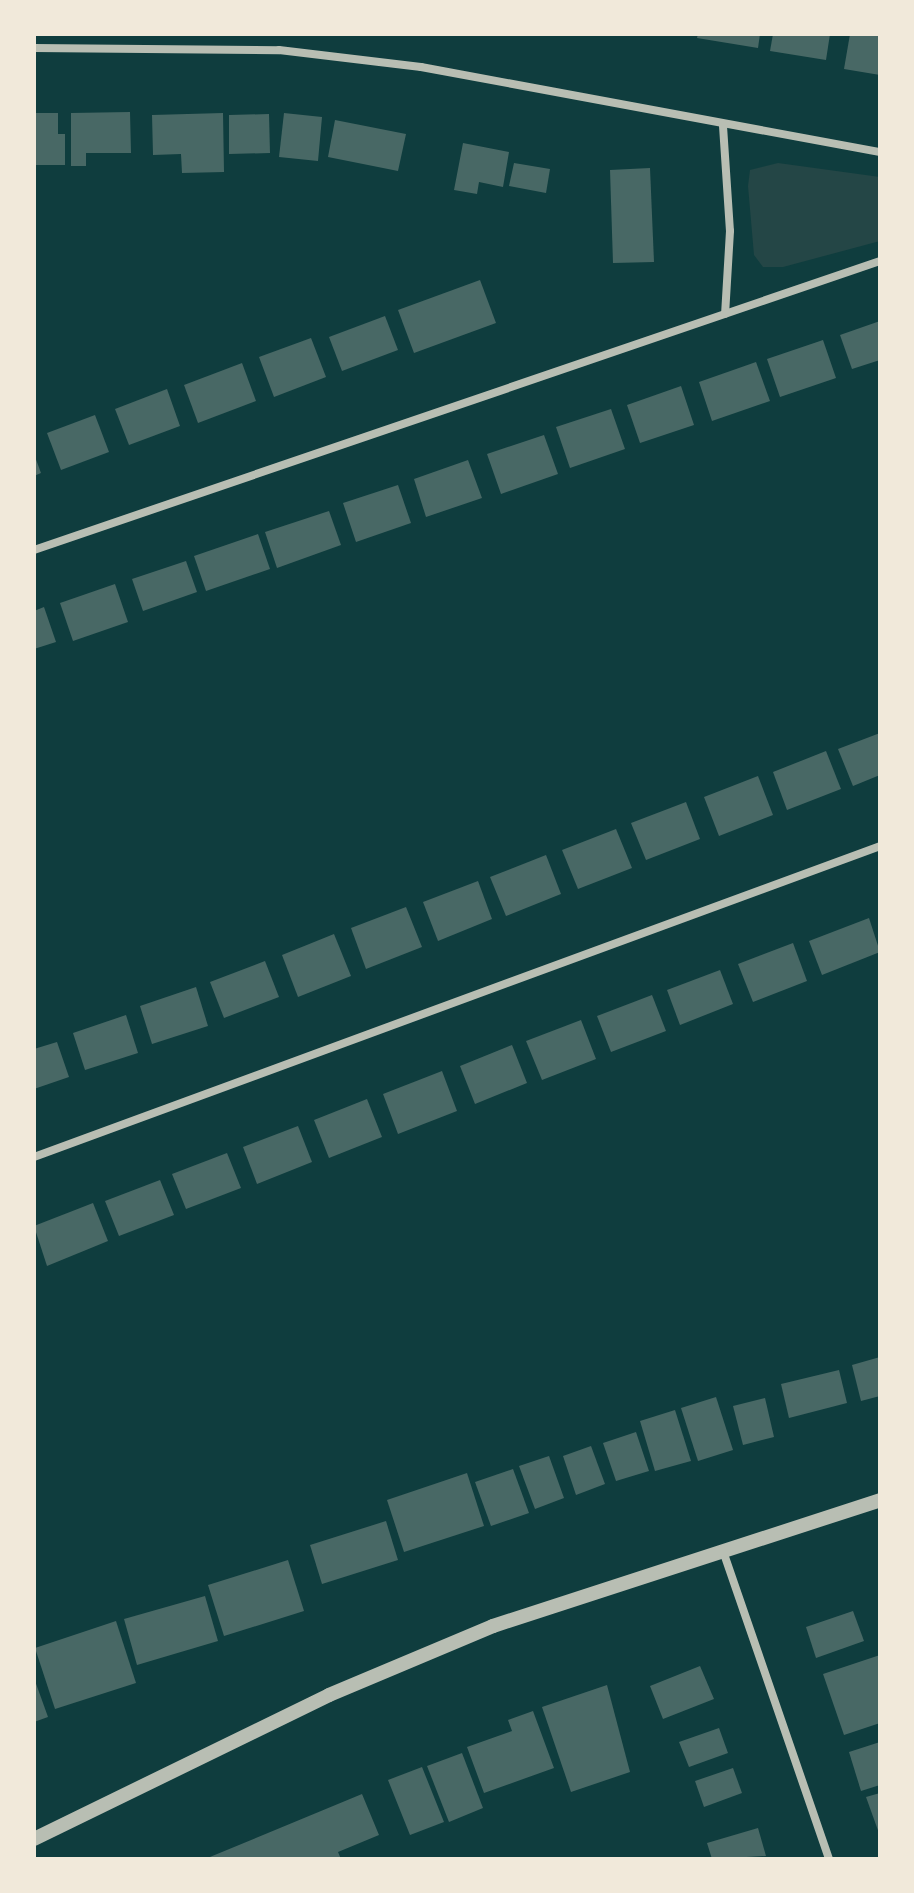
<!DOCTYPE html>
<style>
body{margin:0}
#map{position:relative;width:914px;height:1893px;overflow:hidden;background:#0f3d3e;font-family:Rubik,sans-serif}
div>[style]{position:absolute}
.green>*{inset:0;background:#244646}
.building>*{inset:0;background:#486865}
.minor>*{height:8px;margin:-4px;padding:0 4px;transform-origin:4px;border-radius:4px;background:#b8beb3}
.tertiary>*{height:14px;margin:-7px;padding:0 7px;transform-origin:7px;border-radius:7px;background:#b8beb3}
span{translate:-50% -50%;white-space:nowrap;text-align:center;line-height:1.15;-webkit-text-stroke:8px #f1e9da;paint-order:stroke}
.frame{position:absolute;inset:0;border:36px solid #f1e9da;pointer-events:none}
</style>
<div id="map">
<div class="green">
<i style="clip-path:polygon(778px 163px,880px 177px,880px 241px,783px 267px,763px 267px,754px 255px,748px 186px,750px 170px)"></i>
</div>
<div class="building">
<i style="clip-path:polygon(698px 34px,760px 34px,758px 48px,697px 38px)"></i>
<i style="clip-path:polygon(773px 34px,830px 34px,826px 60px,770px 51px)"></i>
<i style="clip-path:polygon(850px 34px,880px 34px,880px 75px,844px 69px)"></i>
<i style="clip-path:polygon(130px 112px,131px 153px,86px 153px,86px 166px,71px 166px,71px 113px)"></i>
<i style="clip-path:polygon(34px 113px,58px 113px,58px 134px,65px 134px,65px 165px,34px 165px)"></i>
<i style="clip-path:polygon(223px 113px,224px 172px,182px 173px,181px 154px,153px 155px,152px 115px)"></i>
<i style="clip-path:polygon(284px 113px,322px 117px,318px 161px,279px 157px)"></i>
<i style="clip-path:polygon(269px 114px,270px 153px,229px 154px,229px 115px)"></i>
<i style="clip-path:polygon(335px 120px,406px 134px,398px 171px,328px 157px)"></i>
<i style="clip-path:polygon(463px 143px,509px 152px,503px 187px,479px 182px,477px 194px,454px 190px)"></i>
<i style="clip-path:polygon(514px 163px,550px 169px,546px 193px,509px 186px)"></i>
<i style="clip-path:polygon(650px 168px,654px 262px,613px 263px,610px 170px)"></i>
<i style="clip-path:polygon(480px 280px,496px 323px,414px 353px,398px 310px)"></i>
<i style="clip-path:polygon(385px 316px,398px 350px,342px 371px,329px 337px)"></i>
<i style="clip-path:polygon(880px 321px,880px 360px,852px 369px,840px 335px)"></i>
<i style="clip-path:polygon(311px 338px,326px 377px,274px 397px,259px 357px)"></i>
<i style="clip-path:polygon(823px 340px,836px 378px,780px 397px,767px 359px)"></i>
<i style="clip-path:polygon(756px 362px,770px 401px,712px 421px,699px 382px)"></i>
<i style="clip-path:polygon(242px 363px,256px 401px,198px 423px,184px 385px)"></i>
<i style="clip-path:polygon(681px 386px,694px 425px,640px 443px,627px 405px)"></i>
<i style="clip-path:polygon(167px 389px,180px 426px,129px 445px,115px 409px)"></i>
<i style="clip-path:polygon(611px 409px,625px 449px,570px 468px,556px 427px)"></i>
<i style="clip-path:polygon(95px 415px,109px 452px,61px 470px,47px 433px)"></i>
<i style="clip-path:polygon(544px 435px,558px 474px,501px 494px,487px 454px)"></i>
<i style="clip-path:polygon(34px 454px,41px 473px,34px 476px)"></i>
<i style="clip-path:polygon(468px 460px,482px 498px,426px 517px,414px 479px)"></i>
<i style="clip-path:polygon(398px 485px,411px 523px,356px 542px,343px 503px)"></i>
<i style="clip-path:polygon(329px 511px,341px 545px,277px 568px,265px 532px)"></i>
<i style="clip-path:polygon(258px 534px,270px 569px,206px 591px,194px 556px)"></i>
<i style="clip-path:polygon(186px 561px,197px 592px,143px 611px,132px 579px)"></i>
<i style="clip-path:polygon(115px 584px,128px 622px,73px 641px,60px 603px)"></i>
<i style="clip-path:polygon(44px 607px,56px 642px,34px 649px,34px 611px)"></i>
<i style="clip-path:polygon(880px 733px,880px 775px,853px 786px,838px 749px)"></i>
<i style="clip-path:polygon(826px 751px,841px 789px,787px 810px,773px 772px)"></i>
<i style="clip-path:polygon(758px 776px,773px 815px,719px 836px,704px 797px)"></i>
<i style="clip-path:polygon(686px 802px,700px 839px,646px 860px,631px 823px)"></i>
<i style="clip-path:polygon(616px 829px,632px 868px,578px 889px,562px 850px)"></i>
<i style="clip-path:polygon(546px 855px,561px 894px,506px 916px,490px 877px)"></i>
<i style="clip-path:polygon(478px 881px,492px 919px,438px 941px,423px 902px)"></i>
<i style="clip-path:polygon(406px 907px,422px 947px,366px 969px,351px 928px)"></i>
<i style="clip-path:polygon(869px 918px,880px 952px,822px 975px,809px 941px)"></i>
<i style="clip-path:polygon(334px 934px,351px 976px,298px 997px,282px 955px)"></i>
<i style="clip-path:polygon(793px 943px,807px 981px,753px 1002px,738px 964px)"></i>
<i style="clip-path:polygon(265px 961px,279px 997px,224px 1018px,210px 982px)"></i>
<i style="clip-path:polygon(720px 970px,733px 1004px,680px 1025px,667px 990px)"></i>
<i style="clip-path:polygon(196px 987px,208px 1026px,152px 1044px,140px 1006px)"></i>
<i style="clip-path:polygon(652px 995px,666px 1031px,611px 1052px,597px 1016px)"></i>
<i style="clip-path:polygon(126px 1015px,138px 1053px,85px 1070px,73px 1033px)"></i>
<i style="clip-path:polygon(581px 1020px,596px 1059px,542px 1080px,526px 1041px)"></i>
<i style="clip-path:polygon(57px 1042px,69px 1077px,34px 1089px,34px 1049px)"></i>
<i style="clip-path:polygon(512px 1045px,527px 1083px,475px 1104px,460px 1066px)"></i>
<i style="clip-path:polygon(442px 1071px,457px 1111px,398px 1134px,383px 1094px)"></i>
<i style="clip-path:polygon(367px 1099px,382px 1137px,329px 1158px,314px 1120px)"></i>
<i style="clip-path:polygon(298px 1126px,312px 1162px,257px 1184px,243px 1147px)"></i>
<i style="clip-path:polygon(227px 1153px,241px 1188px,186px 1209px,172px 1174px)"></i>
<i style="clip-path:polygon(160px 1180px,174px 1215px,119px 1236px,105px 1201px)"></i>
<i style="clip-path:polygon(93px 1203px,108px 1241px,47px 1266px,34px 1226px)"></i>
<i style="clip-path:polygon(880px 1357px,880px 1396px,861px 1401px,852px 1365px)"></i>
<i style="clip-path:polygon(839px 1370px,847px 1403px,789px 1418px,781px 1384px)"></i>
<i style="clip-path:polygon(716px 1397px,733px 1450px,698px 1461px,681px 1408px)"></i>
<i style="clip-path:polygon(765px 1398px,774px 1437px,743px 1445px,733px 1406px)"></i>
<i style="clip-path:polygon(675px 1410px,691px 1461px,655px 1471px,640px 1421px)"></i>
<i style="clip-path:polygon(636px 1432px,649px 1471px,616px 1481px,603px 1443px)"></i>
<i style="clip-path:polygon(591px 1446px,605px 1484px,576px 1495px,563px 1456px)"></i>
<i style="clip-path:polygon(549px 1456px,564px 1498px,535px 1509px,519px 1466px)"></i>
<i style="clip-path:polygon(513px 1469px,529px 1513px,491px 1526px,475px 1482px)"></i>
<i style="clip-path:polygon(467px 1473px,484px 1526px,404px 1552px,387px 1500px)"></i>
<i style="clip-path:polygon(386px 1521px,398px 1560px,322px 1584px,310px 1545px)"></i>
<i style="clip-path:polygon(288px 1560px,304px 1611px,224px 1636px,208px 1585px)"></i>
<i style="clip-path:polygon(205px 1596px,218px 1641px,137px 1665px,124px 1619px)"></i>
<i style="clip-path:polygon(853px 1611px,864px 1641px,816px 1658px,806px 1627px)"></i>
<i style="clip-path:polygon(116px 1621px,136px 1683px,55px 1709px,35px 1648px)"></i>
<i style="clip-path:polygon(880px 1655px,880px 1723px,844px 1735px,823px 1674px)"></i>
<i style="clip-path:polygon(700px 1666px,714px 1699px,663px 1719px,650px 1686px)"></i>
<i style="clip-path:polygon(34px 1678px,48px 1717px,34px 1722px)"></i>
<i style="clip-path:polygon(607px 1685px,630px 1772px,571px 1792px,542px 1707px)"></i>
<i style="clip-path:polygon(533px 1711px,554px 1768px,484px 1793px,467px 1747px,512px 1731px,508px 1720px)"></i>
<i style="clip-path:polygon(719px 1728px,728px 1753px,689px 1767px,679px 1742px)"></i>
<i style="clip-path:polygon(880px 1742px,880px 1785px,861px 1791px,849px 1752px)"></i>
<i style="clip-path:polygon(462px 1753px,483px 1808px,449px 1822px,427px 1766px)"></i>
<i style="clip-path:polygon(422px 1767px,444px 1822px,410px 1835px,388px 1780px)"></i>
<i style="clip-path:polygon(733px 1768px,742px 1793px,704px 1807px,695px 1781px)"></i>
<i style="clip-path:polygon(880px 1793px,880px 1836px,866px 1797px)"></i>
<i style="clip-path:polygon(362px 1794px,379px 1835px,338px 1852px,341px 1859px,205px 1859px)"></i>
<i style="clip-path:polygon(758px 1828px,766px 1856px,712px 1859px,707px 1843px)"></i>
</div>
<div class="minor">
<i style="left:34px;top:48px;width:245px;rotate:0.5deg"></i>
<i style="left:279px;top:50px;width:143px;rotate:6.8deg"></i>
<i style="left:421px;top:67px;width:467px;rotate:10.5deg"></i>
<i style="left:723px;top:126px;width:105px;rotate:86.2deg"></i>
<i style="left:730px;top:231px;width:83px;rotate:93.4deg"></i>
<i style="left:34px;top:550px;width:894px;rotate:-18.86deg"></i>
<i style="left:34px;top:1157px;width:901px;rotate:-20.18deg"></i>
<i style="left:723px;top:1551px;width:326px;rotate:71deg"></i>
</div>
<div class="tertiary">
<i style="left:34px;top:1839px;width:328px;rotate:-26deg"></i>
<i style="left:329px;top:1695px;width:178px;rotate:-22.8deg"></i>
<i style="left:493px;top:1626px;width:407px;rotate:-18deg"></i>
</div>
<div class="frame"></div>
</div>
